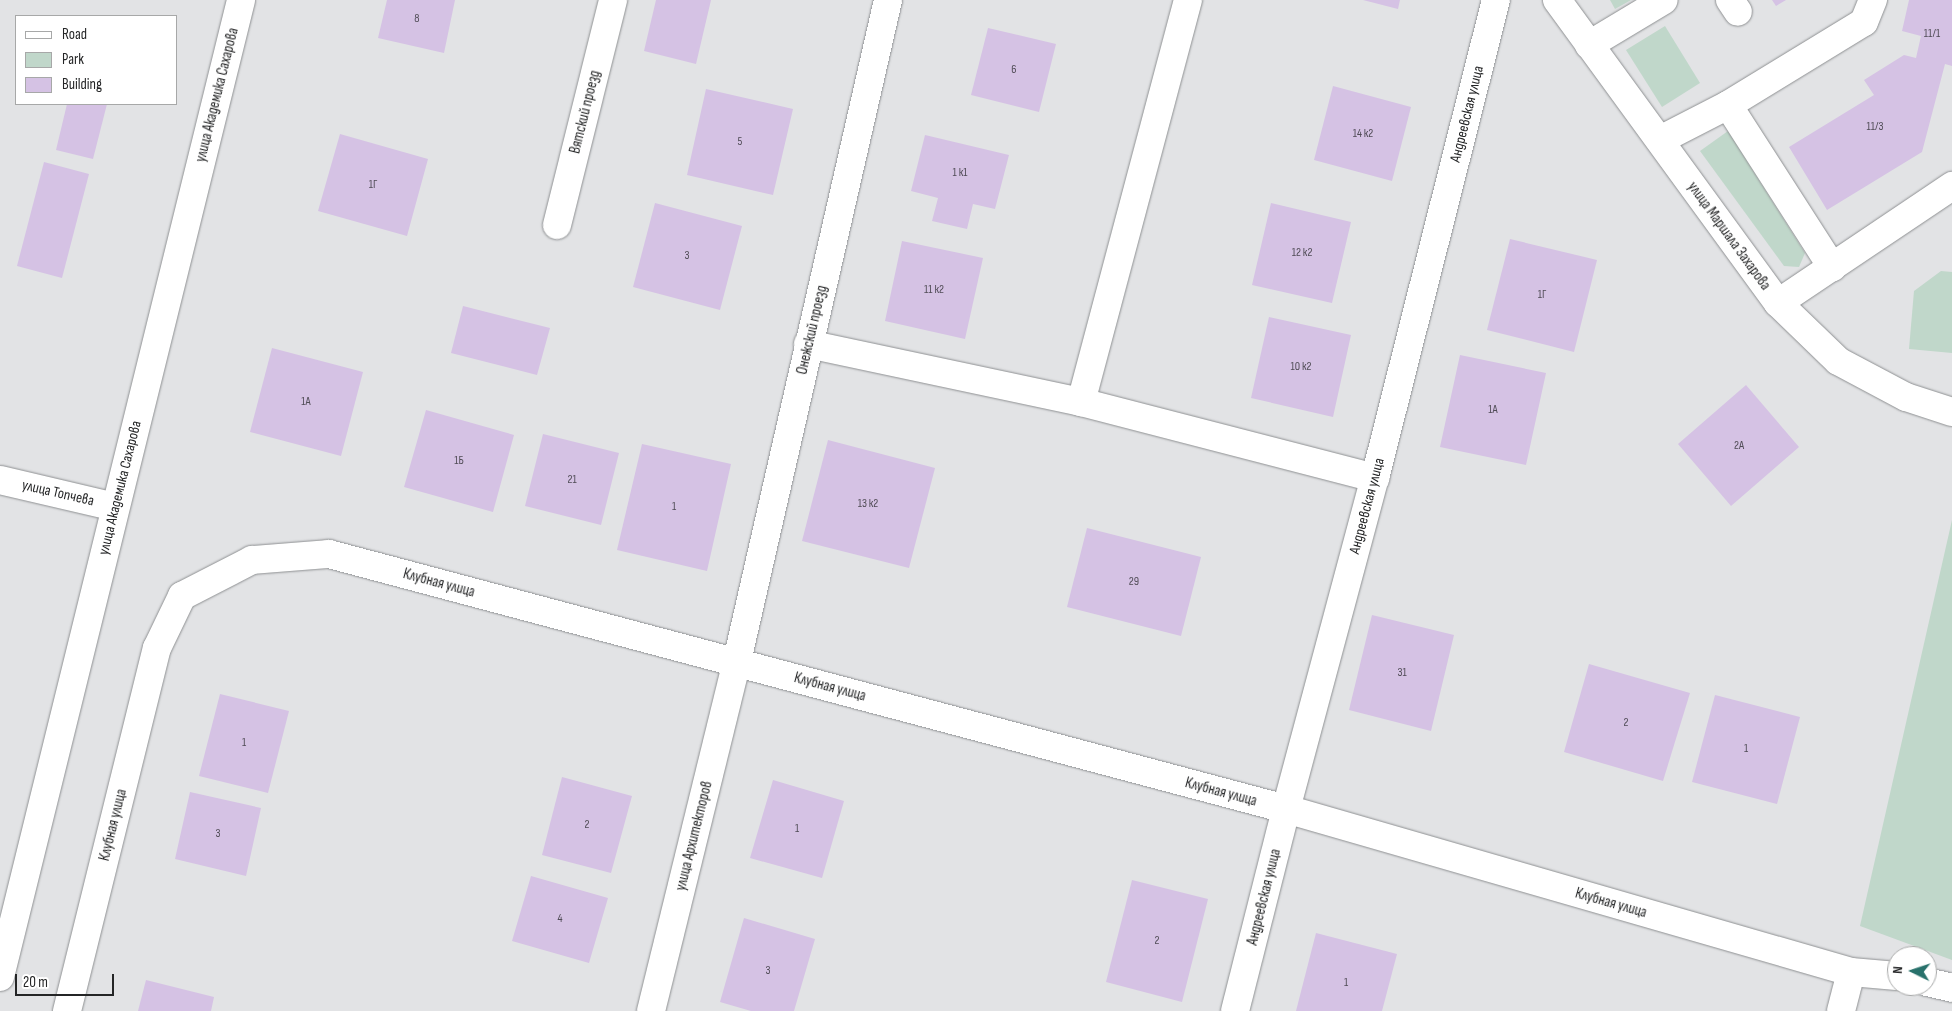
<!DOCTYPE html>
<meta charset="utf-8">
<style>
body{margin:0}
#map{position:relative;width:1952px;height:1011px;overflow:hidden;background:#e2e3e5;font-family:"Sofia Sans Condensed",sans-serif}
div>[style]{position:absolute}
.green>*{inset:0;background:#c0d7ca}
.building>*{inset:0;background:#d5c2e4}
.roads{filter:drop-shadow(0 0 1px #8e9092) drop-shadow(0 0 1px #8e9092)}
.minor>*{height:28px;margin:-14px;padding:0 14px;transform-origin:14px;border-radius:14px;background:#fff}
span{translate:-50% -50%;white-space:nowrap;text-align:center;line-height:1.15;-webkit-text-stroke:4.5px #fff;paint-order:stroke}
.number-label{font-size:12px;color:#504c56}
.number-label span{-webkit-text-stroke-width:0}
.street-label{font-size:15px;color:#242526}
.legend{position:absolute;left:15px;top:15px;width:162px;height:90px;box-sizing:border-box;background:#fff;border:1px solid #a7a8a8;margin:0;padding:6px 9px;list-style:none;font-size:15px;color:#242526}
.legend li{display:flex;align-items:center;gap:10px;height:25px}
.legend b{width:25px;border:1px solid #a7a8a8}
.north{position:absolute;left:1887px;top:946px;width:50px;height:50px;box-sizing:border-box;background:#fff;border:1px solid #a7a8a8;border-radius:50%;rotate:274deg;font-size:14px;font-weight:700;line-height:20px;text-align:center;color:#242526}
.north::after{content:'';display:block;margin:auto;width:18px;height:22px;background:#28716b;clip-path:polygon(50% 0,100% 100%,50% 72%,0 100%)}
.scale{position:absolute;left:15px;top:974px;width:99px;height:22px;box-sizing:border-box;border:2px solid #242526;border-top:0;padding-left:6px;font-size:15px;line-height:18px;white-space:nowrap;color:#242526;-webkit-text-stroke:4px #fff;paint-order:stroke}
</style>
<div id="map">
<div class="green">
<i style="clip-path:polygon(1610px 0,1631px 0,1615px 9px)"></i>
<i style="clip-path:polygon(1665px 26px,1700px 83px,1662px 107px,1626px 50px)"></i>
<i style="clip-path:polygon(1728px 131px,1805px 253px,1799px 267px,1784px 266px,1700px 151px)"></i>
<i style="clip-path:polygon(1941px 271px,1952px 272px,1952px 353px,1909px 349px,1914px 291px)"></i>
<i style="clip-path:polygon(1952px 520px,1952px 960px,1860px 926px)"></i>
</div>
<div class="building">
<i style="clip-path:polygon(387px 0,455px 0,444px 53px,378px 38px)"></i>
<i style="clip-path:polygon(656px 0,711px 0,696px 64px,644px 51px)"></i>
<i style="clip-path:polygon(1363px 0,1400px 0,1398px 9px)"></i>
<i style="clip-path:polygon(1772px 0,1786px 0,1776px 6px)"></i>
<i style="clip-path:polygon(1909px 0,1952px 0,1952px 66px,1945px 64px,1922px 152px,1827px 210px,1789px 147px,1874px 95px,1864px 80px,1904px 55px,1916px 58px,1921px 36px,1902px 31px)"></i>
<i style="clip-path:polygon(988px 28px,1056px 44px,1039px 112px,971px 95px)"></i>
<i style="clip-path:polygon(1333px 86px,1411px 107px,1392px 181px,1314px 160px)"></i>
<i style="clip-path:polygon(706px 89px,793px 109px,773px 195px,687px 175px)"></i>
<i style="clip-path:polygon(67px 104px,107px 104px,93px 159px,56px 150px)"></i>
<i style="clip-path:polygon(340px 134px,428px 159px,407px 236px,318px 211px)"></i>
<i style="clip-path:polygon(925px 135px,1009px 155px,995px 209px,973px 204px,967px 229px,932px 221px,938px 198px,911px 191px)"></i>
<i style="clip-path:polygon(44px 162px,89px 174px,62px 278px,17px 266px)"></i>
<i style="clip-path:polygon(655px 203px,742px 226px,720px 310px,633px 287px)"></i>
<i style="clip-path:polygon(1271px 203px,1351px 222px,1332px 303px,1252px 285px)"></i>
<i style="clip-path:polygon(1510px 239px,1597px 260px,1574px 352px,1487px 330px)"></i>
<i style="clip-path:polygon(902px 241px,983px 258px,965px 339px,885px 321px)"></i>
<i style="clip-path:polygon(463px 306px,550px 328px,537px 375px,451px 353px)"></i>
<i style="clip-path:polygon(1269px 317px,1351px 335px,1333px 417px,1251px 398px)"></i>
<i style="clip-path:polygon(272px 348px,363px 372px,341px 456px,250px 432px)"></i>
<i style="clip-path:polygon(1460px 355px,1546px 373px,1526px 465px,1440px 447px)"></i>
<i style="clip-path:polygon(1746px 385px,1799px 447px,1731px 506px,1678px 444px)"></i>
<i style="clip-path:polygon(426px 410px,514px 435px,493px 512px,404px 487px)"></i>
<i style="clip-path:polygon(543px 434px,619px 453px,601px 525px,525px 506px)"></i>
<i style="clip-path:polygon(828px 440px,935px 468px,909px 568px,802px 541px)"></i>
<i style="clip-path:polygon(642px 444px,731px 464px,707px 571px,617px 550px)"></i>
<i style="clip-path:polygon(1087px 528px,1201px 557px,1181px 636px,1067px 607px)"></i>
<i style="clip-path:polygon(1372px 615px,1454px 635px,1431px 731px,1349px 710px)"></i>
<i style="clip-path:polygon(1589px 664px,1690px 693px,1663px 781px,1564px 752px)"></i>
<i style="clip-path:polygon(220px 694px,289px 711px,268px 793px,199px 776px)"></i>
<i style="clip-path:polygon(1715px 695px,1800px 717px,1777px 804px,1692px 782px)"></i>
<i style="clip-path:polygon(562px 777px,632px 796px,611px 873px,542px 855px)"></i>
<i style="clip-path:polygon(773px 780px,844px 801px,822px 878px,750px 858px)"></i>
<i style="clip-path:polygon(190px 792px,261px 808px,246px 876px,175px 859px)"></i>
<i style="clip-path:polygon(531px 876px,608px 898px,589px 963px,512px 941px)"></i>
<i style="clip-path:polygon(1132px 880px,1208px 899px,1182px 1002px,1106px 982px)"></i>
<i style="clip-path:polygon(744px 918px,815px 939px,794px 1011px,751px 1011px,720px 1002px)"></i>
<i style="clip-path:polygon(1316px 933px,1397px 954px,1382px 1011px,1296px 1011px)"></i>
<i style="clip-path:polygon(146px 980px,214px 997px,211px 1011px,138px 1011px)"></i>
</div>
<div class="roads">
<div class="minor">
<i style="left:1557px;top:0;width:375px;rotate:53.9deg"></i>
<i style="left:1778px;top:303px;width:83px;rotate:44deg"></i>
<i style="left:1838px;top:361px;width:77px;rotate:27.9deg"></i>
<i style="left:1906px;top:397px;width:48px;rotate:18.1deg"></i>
<i style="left:1730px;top:0;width:14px;rotate:56deg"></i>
<i style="left:1589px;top:45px;width:87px;rotate:-31deg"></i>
<i style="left:1728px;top:105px;width:193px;rotate:57.3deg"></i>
<i style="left:1660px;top:140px;width:76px;rotate:-27.2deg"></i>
<i style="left:1728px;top:105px;width:159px;rotate:-31.4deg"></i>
<i style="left:1864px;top:22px;width:24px;rotate:-68deg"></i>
<i style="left:557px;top:225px;width:232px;rotate:-76deg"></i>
<i style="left:1778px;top:303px;width:210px;rotate:-33.9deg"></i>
<i style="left:808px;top:344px;width:279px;rotate:12deg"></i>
<i style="left:1081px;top:402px;width:304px;rotate:14.5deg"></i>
<i style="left:1081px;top:402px;width:416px;rotate:-75.1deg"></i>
<i style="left:0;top:480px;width:118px;rotate:13.2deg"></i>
<i style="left:0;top:977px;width:1006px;rotate:-76.14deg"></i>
<i style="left:1927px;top:982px;width:26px;rotate:13deg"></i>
<i style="left:67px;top:1011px;width:374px;rotate:-76.1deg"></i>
<i style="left:157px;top:648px;width:58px;rotate:-64.3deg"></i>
<i style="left:182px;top:596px;width:79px;rotate:-27.2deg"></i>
<i style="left:252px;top:560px;width:77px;rotate:-4.5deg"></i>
<i style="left:329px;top:554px;width:990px;rotate:14.92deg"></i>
<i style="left:1286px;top:809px;width:588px;rotate:16.09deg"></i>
<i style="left:1851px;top:972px;width:46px;rotate:5deg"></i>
<i style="left:651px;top:1011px;width:360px;rotate:-76.2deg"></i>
<i style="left:737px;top:661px;width:678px;rotate:-77.13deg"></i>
<i style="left:1235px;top:1011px;width:208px;rotate:-75.8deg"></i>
<i style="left:1286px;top:809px;width:343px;rotate:-75deg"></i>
<i style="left:1375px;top:478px;width:493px;rotate:-75.8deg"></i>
<i style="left:1841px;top:1011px;width:40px;rotate:-75.6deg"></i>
</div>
</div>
<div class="number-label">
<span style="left:417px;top:19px">8</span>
<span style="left:1932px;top:34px">11/1</span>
<span style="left:1014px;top:70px">6</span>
<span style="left:1875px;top:127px">11/3</span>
<span style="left:1363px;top:134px">14 к2</span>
<span style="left:740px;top:142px">5</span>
<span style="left:960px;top:173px">1 к1</span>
<span style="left:373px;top:185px">1Г</span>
<span style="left:1302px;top:253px">12 к2</span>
<span style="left:687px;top:256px">3</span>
<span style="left:934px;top:290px">11 к2</span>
<span style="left:1542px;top:295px">1Г</span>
<span style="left:1301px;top:367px">10 к2</span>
<span style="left:306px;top:402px">1А</span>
<span style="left:1493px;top:410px">1А</span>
<span style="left:1739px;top:446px">2А</span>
<span style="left:459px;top:461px">1Б</span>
<span style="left:572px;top:480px">21</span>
<span style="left:868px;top:504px">13 к2</span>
<span style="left:674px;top:507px">1</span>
<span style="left:1134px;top:582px">29</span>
<span style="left:1402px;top:673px">31</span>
<span style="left:1626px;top:723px">2</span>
<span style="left:244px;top:743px">1</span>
<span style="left:1746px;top:749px">1</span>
<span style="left:587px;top:825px">2</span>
<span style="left:797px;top:829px">1</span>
<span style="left:218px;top:834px">3</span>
<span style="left:560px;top:919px">4</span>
<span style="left:1157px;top:941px">2</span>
<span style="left:768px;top:971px">3</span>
<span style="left:1346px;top:983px">1</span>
</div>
<div class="street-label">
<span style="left:217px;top:95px;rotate:-76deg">улица Академика Сахарова</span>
<span style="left:585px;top:112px;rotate:-76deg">Вятский проезд</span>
<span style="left:1467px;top:114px;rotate:-76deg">Андреевская улица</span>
<span style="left:1729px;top:236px;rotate:54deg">улица Маршала Захарова</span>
<span style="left:812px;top:330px;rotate:-77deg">Онежский проезд</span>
<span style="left:120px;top:488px;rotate:-76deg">улица Академика Сахарова</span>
<span style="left:58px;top:493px;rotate:13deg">улица Топчева</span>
<span style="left:1367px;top:506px;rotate:-75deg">Андреевская улица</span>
<span style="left:439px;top:583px;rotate:15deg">Клубная улица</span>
<span style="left:830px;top:687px;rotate:15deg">Клубная улица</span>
<span style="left:1221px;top:792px;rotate:15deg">Клубная улица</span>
<span style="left:113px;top:825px;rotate:-76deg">Клубная улица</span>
<span style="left:694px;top:836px;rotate:-76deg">улица Архитекторов</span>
<span style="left:1264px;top:897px;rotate:-76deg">Андреевская улица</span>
<span style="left:1611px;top:903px;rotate:16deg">Клубная улица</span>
</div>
<ul class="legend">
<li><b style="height:6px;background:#fff"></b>Road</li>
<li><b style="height:14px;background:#c0d7ca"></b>Park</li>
<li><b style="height:14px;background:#d5c2e4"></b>Building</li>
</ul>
<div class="north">N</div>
<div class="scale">20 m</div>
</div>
